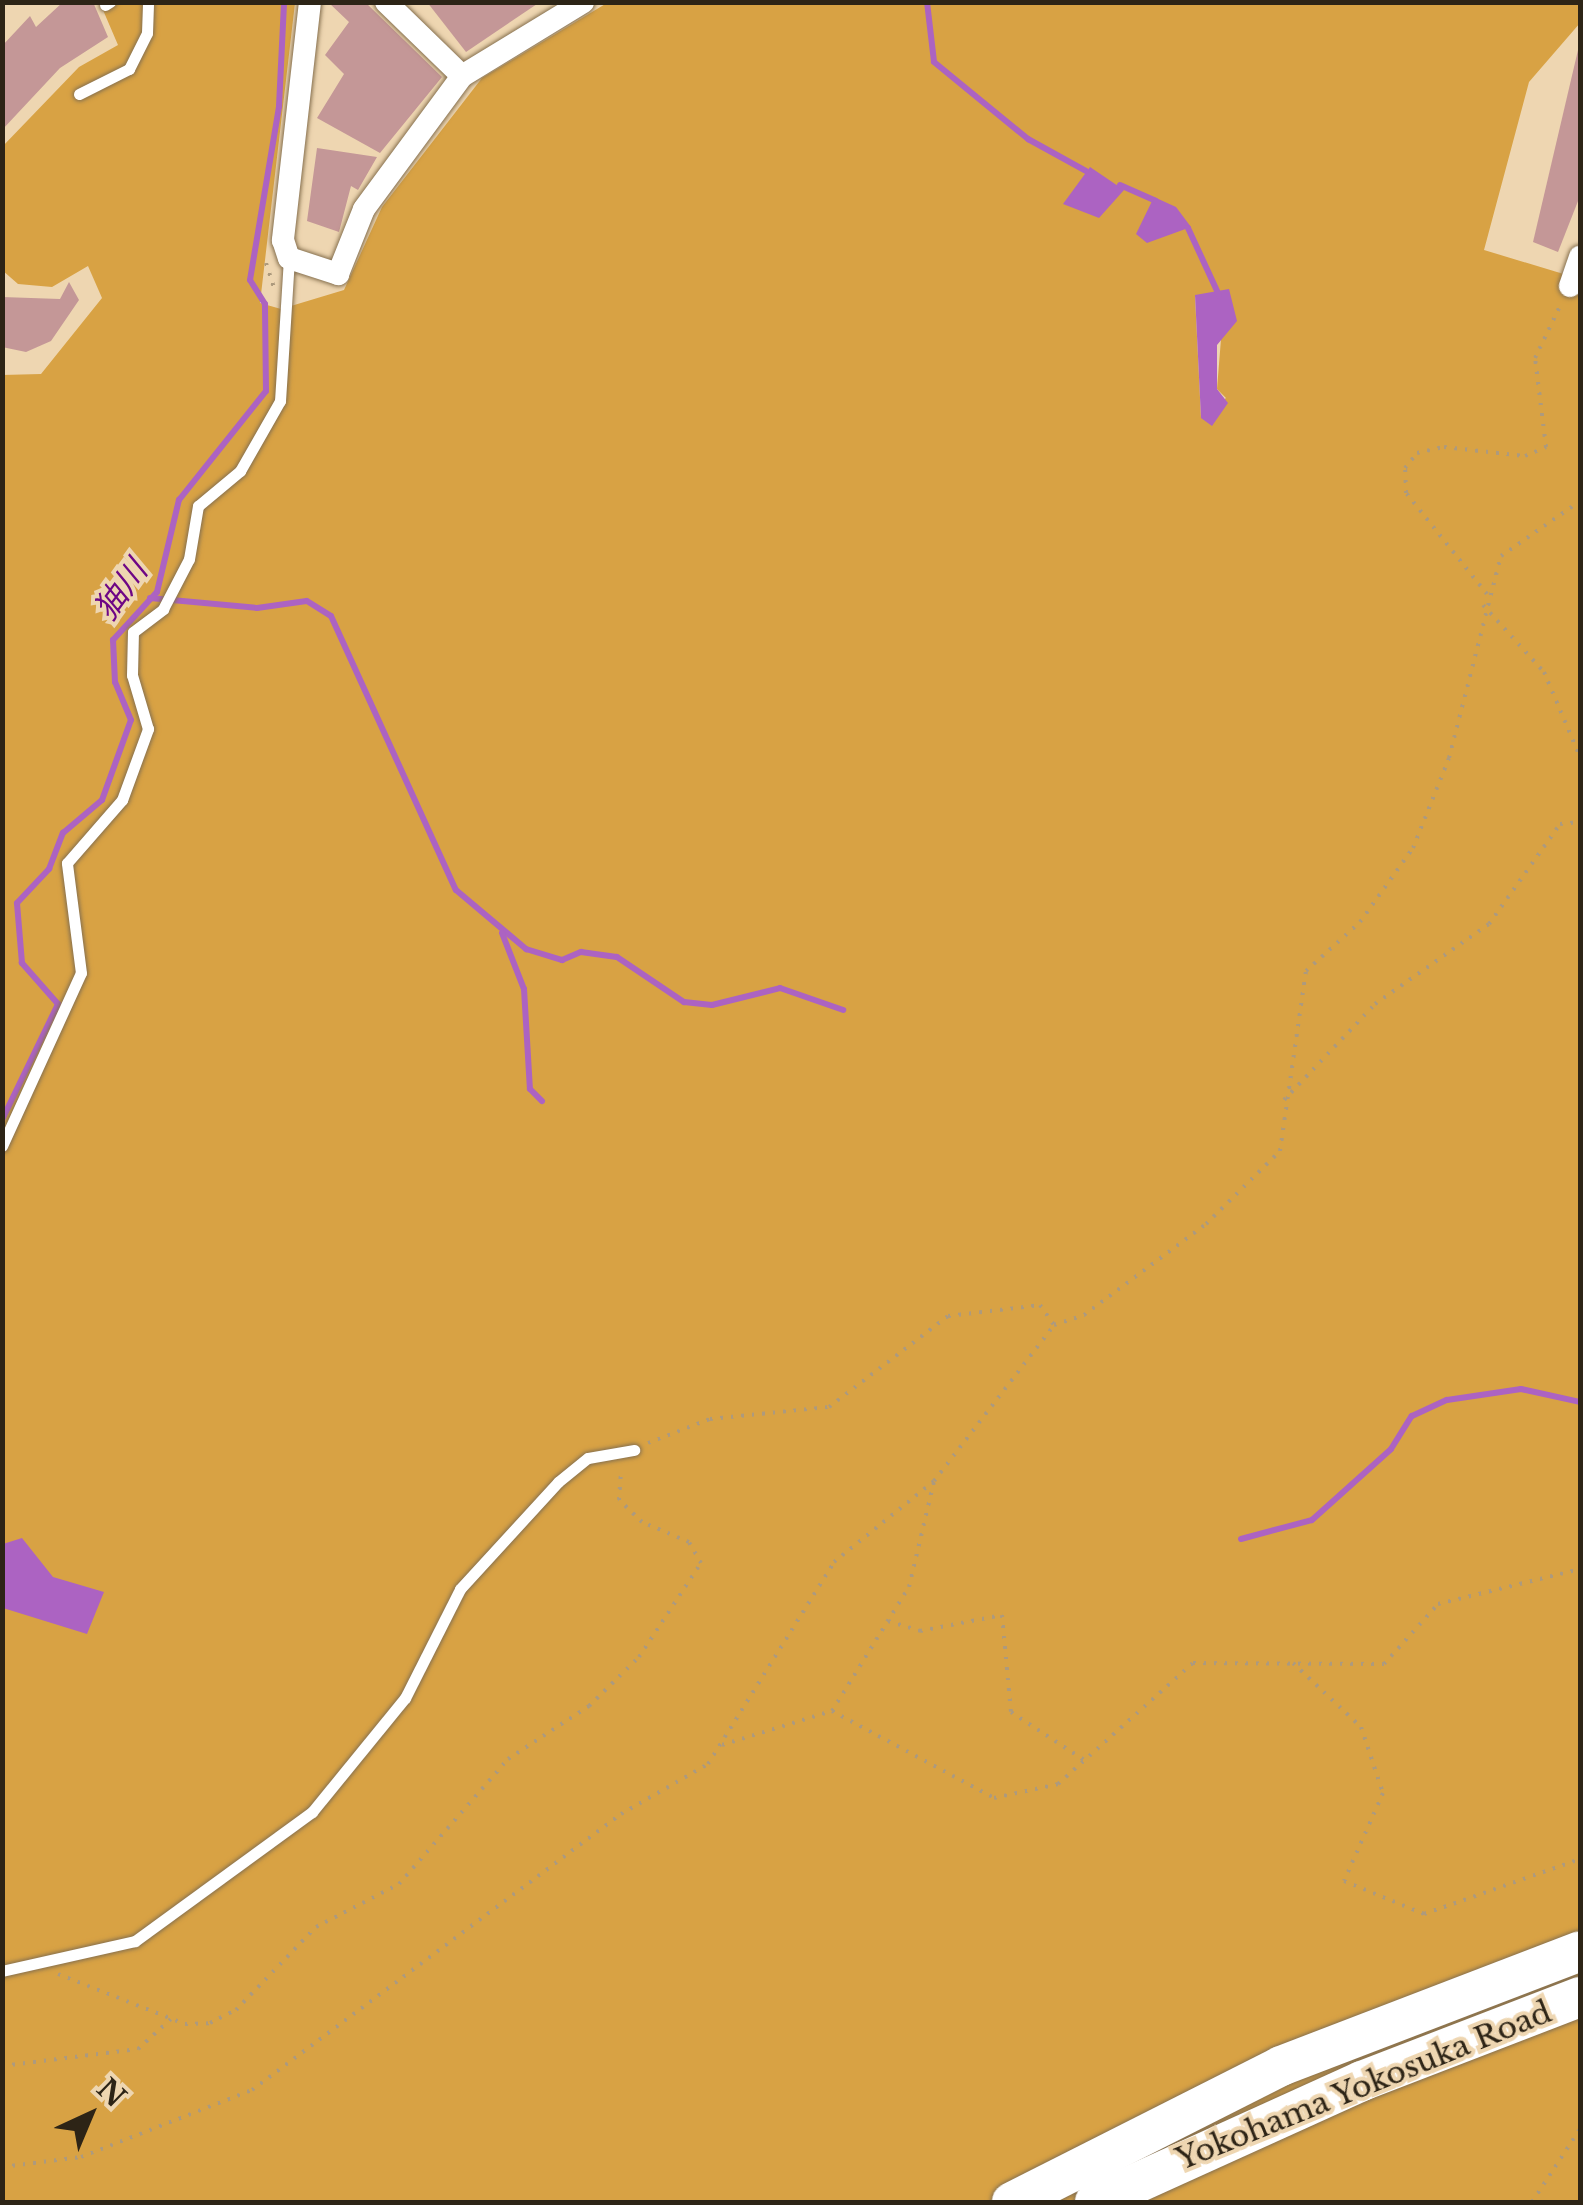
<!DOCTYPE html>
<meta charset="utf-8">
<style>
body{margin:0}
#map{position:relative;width:1583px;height:2205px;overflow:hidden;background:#eed6b1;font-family:"Libre Baskerville","Noto Sans JP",serif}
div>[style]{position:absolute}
.forest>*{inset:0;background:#d8a244}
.water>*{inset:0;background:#ac63c2}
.stream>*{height:6px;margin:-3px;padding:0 3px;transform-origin:3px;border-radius:3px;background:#ac63c2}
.building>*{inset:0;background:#c49797}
.path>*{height:4px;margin-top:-2px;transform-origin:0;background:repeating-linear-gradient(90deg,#ad9a7d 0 2.5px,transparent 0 10.5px)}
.roads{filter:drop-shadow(0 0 2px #86704f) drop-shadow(0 0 2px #86704f)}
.lane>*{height:11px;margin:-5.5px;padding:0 5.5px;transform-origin:5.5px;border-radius:5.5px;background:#fff}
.street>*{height:22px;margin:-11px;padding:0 11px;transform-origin:11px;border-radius:11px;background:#fff}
.highway>*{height:40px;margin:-20px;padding:0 20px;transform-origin:20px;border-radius:20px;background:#fff}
span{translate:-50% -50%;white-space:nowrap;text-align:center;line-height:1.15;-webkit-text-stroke:8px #eed6b1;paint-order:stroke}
.street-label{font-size:30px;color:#2d2416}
.water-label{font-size:32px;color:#6e0685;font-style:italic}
.frame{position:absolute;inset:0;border:5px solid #2d2416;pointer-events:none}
.north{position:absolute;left:40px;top:2065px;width:100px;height:100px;-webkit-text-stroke:8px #eed6b1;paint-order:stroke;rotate:44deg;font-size:28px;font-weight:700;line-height:40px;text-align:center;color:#2d2416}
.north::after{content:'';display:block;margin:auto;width:35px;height:45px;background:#2d2416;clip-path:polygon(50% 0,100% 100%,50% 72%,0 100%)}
</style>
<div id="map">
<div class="forest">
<i style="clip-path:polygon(evenodd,100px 3px,295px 3px,260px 303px,281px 309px,344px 290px,382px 207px,482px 78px,607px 3px,1580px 3px,1580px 23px,1529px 82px,1484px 250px,1580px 279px,1580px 2202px,3px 2202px,2px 375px,41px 374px,102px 298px,88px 266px,52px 287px,18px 284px,2px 270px,2px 147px,79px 67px,118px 45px,100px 3px,1195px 296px,1221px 339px,1217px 389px,1226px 398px,1201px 418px,1195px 296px)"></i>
</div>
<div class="water">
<i style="clip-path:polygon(1090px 167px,1124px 190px,1099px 218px,1063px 204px)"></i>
<i style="clip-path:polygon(1154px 197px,1176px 207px,1191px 227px,1147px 243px,1136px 234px)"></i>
<i style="clip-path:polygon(1229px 289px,1237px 321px,1217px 345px,1217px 389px,1228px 403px,1212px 426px,1201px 418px,1195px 295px)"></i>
<i style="clip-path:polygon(22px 1538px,53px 1577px,104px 1592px,87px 1634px,3px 1608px,3px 1544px)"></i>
</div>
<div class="stream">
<i style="left:927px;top:2px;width:60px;rotate:83.3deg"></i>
<i style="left:934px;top:62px;width:122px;rotate:39.3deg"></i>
<i style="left:1028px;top:139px;width:66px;rotate:28.9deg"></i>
<i style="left:1120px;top:185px;width:39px;rotate:24deg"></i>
<i style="left:1188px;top:228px;width:74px;rotate:65.2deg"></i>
<i style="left:150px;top:598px;width:107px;rotate:5.3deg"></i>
<i style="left:257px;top:608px;width:50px;rotate:-8deg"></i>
<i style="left:307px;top:601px;width:28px;rotate:32deg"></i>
<i style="left:331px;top:616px;width:301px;rotate:65.5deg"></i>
<i style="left:456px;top:890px;width:92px;rotate:40.1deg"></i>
<i style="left:526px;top:949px;width:38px;rotate:17deg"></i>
<i style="left:562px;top:960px;width:21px;rotate:-23deg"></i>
<i style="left:581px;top:952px;width:36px;rotate:8deg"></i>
<i style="left:617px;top:957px;width:81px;rotate:33.9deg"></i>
<i style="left:684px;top:1002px;width:28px;rotate:6deg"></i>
<i style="left:712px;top:1005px;width:70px;rotate:-14deg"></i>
<i style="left:780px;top:988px;width:67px;rotate:19.2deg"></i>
<i style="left:502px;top:933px;width:60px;rotate:68.6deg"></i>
<i style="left:524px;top:989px;width:100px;rotate:86.6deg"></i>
<i style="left:530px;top:1089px;width:17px;rotate:45deg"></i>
<i style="left:2px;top:1120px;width:129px;rotate:-64.2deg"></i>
<i style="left:58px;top:1004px;width:55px;rotate:-131.3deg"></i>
<i style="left:22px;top:963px;width:60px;rotate:-94.8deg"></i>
<i style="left:17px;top:903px;width:47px;rotate:-46.7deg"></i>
<i style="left:49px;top:869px;width:39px;rotate:-69deg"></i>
<i style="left:63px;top:833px;width:51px;rotate:-40.2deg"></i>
<i style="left:102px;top:800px;width:85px;rotate:-70.1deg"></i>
<i style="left:131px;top:720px;width:41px;rotate:-112.8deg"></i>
<i style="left:115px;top:682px;width:42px;rotate:-92.7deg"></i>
<i style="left:113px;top:640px;width:65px;rotate:-47.5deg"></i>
<i style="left:157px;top:592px;width:95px;rotate:-76.6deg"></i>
<i style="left:179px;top:500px;width:139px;rotate:-51.4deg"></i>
<i style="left:266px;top:391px;width:87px;rotate:-90.7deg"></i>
<i style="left:265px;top:304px;width:28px;rotate:-122deg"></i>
<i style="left:250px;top:280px;width:176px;rotate:-80.5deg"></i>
<i style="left:279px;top:106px;width:104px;rotate:-87.2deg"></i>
<i style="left:1241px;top:1539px;width:73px;rotate:-15deg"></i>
<i style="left:1312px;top:1520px;width:106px;rotate:-41.9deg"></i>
<i style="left:1391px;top:1449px;width:39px;rotate:-58deg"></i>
<i style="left:1412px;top:1416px;width:38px;rotate:-25deg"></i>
<i style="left:1447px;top:1400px;width:75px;rotate:-8.5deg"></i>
<i style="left:1521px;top:1389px;width:60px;rotate:12.4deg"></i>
</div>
<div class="building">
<i style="clip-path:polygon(63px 2px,93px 2px,108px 37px,60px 68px,2px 130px,2px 46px,30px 16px,36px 27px)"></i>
<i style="clip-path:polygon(328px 2px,365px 2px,442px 77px,380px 153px,317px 118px,344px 74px,325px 55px,349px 22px)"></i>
<i style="clip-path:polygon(427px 2px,540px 2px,466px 52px)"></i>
<i style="clip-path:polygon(1578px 50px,1580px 196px,1558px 252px,1533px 242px)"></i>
<i style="clip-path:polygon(317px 148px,377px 157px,358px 190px,351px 186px,339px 232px,307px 221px)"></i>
<i style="clip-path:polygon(69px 282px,79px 300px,51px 341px,26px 352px,2px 347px,2px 297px,60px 299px)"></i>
</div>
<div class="path">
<i style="left:266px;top:263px;width:25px;rotate:72deg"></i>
<i style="left:1487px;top:594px;width:129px;rotate:-128.7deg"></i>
<i style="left:1406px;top:493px;width:25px;rotate:-92deg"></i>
<i style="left:1405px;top:468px;width:19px;rotate:-51deg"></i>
<i style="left:1417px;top:453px;width:28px;rotate:-13deg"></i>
<i style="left:1444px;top:447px;width:81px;rotate:6.3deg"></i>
<i style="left:1525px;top:456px;width:23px;rotate:-23deg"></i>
<i style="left:1546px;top:447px;width:90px;rotate:-97deg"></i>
<i style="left:1535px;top:358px;width:60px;rotate:-64.3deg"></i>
<i style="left:1483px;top:605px;width:91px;rotate:47.7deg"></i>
<i style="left:1544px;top:672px;width:92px;rotate:67deg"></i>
<i style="left:1284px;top:1100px;width:132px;rotate:-46.5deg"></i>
<i style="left:1375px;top:1004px;width:139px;rotate:-35.1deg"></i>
<i style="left:1489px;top:924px;width:123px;rotate:-54.6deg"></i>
<i style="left:1560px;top:824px;width:20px;rotate:-6deg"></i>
<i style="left:648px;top:1443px;width:66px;rotate:-21.2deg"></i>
<i style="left:710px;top:1419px;width:120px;rotate:-5.8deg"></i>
<i style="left:829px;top:1407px;width:150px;rotate:-37.4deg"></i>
<i style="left:948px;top:1316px;width:93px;rotate:-6.8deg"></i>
<i style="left:1040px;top:1305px;width:24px;rotate:55deg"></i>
<i style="left:888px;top:1621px;width:34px;rotate:17deg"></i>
<i style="left:920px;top:1631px;width:84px;rotate:-11deg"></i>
<i style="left:1002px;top:1615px;width:97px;rotate:84.7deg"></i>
<i style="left:1011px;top:1712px;width:87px;rotate:33.3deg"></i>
<i style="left:1293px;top:1663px;width:93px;rotate:43.3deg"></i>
<i style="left:1361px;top:1727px;width:70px;rotate:71.6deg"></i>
<i style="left:1383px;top:1793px;width:96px;rotate:113.9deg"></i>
<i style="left:1344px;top:1881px;width:87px;rotate:22.4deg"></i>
<i style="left:1424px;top:1914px;width:165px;rotate:-19.4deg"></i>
<i style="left:832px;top:1711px;width:184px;rotate:28.2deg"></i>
<i style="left:994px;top:1798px;width:66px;rotate:-12.3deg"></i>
<i style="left:1058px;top:1784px;width:181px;rotate:-41.9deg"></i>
<i style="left:1193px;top:1663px;width:191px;rotate:0.3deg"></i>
<i style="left:1384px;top:1664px;width:81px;rotate:-48deg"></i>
<i style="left:1438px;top:1604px;width:146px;rotate:-13.8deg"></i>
<i style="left:722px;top:1745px;width:115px;rotate:-17.2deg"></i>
<i style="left:832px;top:1711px;width:146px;rotate:-58.2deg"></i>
<i style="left:909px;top:1587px;width:109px;rotate:-76.7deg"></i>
<i style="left:58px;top:1974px;width:136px;rotate:21.5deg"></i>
<i style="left:185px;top:2024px;width:25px;rotate:-2deg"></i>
<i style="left:210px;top:2023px;width:29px;rotate:-27deg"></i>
<i style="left:236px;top:2010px;width:115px;rotate:-46.1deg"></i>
<i style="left:316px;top:1927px;width:93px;rotate:-27.4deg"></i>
<i style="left:399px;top:1884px;width:166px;rotate:-48.9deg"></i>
<i style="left:508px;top:1759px;width:97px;rotate:-33.2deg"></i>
<i style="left:589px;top:1706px;width:70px;rotate:-44.4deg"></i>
<i style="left:639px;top:1657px;width:113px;rotate:-56.6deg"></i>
<i style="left:701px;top:1563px;width:24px;rotate:-120deg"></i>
<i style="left:689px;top:1542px;width:51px;rotate:-156.9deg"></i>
<i style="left:642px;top:1522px;width:32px;rotate:-136deg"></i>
<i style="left:619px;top:1500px;width:30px;rotate:-86deg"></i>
<i style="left:2px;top:2066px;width:137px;rotate:-7.1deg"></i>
<i style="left:138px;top:2049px;width:47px;rotate:-42.4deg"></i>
<i style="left:2px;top:2167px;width:80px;rotate:-7.2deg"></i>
<i style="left:81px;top:2157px;width:184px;rotate:-21.4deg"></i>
<i style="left:252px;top:2090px;width:461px;rotate:-36.8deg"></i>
<i style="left:621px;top:1814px;width:100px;rotate:-29.9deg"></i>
<i style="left:708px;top:1764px;width:238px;rotate:-58deg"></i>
<i style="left:834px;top:1562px;width:129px;rotate:-39deg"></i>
<i style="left:934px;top:1481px;width:197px;rotate:-52.4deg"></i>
<i style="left:1054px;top:1325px;width:32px;rotate:-18deg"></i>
<i style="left:1084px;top:1315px;width:152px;rotate:-36.7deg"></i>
<i style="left:1206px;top:1224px;width:104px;rotate:-44.6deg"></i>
<i style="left:1280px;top:1151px;width:182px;rotate:-81.8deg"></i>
<i style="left:1306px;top:971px;width:73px;rotate:-42.2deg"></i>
<i style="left:1360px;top:922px;width:91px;rotate:-54.4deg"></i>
<i style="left:1413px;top:848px;width:97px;rotate:-68.2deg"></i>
<i style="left:1449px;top:758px;width:209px;rotate:-75.6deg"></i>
<i style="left:1501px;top:556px;width:96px;rotate:-34.8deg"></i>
<i style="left:1532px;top:2202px;width:87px;rotate:-56.7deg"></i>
</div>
<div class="roads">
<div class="lane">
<i style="left:105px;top:5px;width:6px;rotate:-31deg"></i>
<i style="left:79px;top:94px;width:56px;rotate:-26.6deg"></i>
<i style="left:129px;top:69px;width:40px;rotate:-63.4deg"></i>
<i style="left:147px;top:33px;width:31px;rotate:-88deg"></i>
<i style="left:2px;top:1146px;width:190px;rotate:-65.5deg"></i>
<i style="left:81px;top:973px;width:111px;rotate:-97.3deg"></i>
<i style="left:67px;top:863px;width:84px;rotate:-48.9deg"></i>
<i style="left:122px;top:800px;width:76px;rotate:-69.9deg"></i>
<i style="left:148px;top:729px;width:56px;rotate:-106.5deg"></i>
<i style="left:132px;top:675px;width:43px;rotate:-88.7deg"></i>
<i style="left:133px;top:632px;width:38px;rotate:-37deg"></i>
<i style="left:163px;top:609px;width:56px;rotate:-62.5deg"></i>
<i style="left:189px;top:559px;width:54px;rotate:-80.4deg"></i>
<i style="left:198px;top:506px;width:55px;rotate:-39.8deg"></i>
<i style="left:240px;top:471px;width:81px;rotate:-60.3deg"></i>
<i style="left:280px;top:401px;width:143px;rotate:-86.4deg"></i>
<i style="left:2px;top:1971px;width:136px;rotate:-12.7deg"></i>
<i style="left:135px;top:1941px;width:219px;rotate:-36.1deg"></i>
<i style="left:312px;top:1812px;width:147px;rotate:-50.8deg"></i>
<i style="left:405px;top:1698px;width:122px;rotate:-63.2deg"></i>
<i style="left:460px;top:1589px;width:145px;rotate:-47.5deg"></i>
<i style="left:558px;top:1482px;width:38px;rotate:-39deg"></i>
<i style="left:588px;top:1458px;width:47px;rotate:-9.9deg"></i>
</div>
<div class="street">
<i style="left:310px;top:2px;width:240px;rotate:96.5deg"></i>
<i style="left:283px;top:240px;width:19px;rotate:72deg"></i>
<i style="left:289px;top:258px;width:52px;rotate:18.1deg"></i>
<i style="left:338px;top:274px;width:70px;rotate:-68.2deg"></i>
<i style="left:364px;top:209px;width:165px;rotate:-53.6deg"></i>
<i style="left:462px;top:76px;width:142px;rotate:-31.4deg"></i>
<i style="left:386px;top:2px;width:106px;rotate:44.2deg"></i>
<i style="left:1570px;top:286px;width:31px;rotate:-71deg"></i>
</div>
<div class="highway">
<i style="left:1012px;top:2202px;width:301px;rotate:-26.8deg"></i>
<i style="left:1281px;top:2066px;width:320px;rotate:-21deg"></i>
<i style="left:1095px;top:2202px;width:293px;rotate:-24.4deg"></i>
<i style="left:1362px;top:2081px;width:234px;rotate:-21.1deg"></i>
</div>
</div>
<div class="street-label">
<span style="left:1364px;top:2086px;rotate:-22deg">Yokohama Yokosuka Road</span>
</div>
<div class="water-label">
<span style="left:121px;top:590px;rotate:-54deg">㹨川</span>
</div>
<div class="frame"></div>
<div class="north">N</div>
</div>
